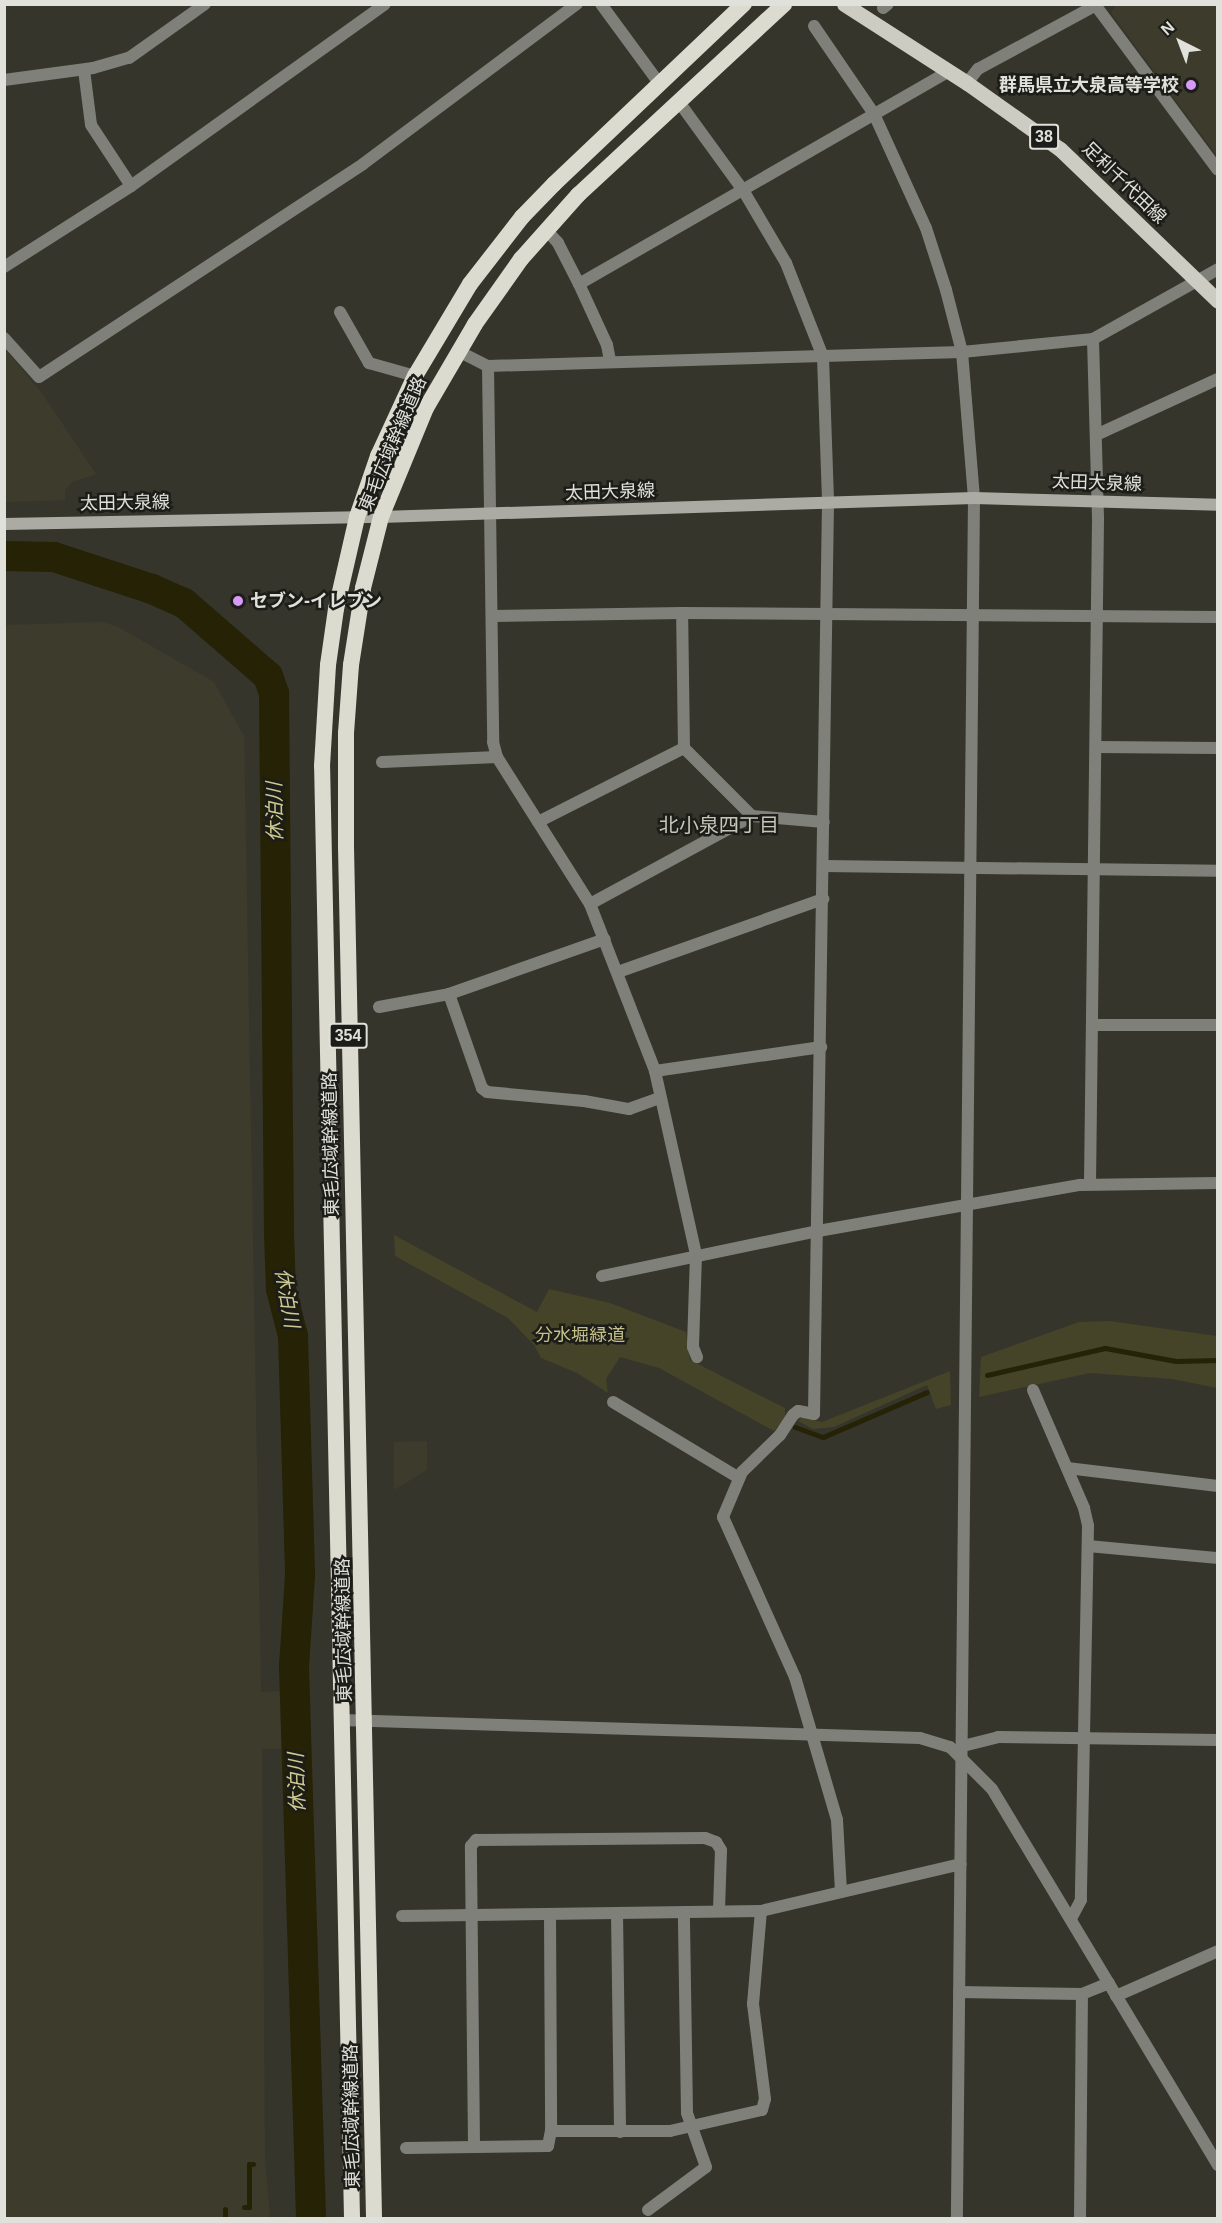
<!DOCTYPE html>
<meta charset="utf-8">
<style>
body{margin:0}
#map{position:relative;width:1222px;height:2223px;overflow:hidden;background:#36352c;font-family:Helvetica,"Noto Sans JP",sans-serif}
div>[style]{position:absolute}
.built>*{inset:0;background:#3d3c2c}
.green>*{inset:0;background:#454328}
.stream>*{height:5px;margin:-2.5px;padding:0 2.5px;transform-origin:2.5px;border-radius:2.5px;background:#252205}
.river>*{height:30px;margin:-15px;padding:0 15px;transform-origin:15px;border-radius:15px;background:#252205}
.minor>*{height:12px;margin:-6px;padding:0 6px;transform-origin:6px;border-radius:6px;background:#80807b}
.tertiary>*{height:12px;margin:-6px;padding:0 6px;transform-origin:6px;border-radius:6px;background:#80807b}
.secondary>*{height:12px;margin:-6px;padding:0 6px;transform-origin:6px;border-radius:6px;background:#ababa3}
.primary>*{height:15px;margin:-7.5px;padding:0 7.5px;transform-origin:7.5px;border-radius:7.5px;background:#ccccc2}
.trunk>*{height:16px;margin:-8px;padding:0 8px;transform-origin:8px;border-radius:8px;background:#dbdbd0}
.dots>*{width:16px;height:16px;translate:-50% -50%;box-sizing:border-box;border:3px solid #1c1c18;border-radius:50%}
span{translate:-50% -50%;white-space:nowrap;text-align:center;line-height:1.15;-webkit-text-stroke:5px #1c1c18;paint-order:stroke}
.shield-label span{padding:2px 4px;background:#1c1c18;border:2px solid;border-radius:4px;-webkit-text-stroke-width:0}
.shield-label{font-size:16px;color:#e1e1db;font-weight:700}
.poi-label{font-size:18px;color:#e1e1db;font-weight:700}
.right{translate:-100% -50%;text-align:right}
.left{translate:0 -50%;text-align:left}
.street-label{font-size:18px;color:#e1e1db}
.park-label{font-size:18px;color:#c6c188}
.water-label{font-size:20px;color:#cfca91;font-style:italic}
.neighbourhood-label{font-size:20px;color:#c6c5ba}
.frame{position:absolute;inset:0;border:6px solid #e1e1db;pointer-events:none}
.north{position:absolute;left:1150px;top:12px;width:60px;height:60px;-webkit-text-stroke:4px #1c1c18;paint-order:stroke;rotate:318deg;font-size:16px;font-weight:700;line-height:24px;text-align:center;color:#e1e1db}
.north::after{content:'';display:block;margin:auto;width:21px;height:27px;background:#e1e1db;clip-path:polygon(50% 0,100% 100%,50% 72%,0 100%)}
</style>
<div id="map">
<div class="built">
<i style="clip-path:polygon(1116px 5px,1217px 5px,1217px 156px,1111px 13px)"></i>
<i style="clip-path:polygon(5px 349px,41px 392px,96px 474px,72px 482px,65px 490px,65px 500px,5px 502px)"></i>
<i style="clip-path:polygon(103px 622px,118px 627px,214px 682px,244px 736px,261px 1692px,307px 1690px,308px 1748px,262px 1749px,265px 2157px,270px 2218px,5px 2218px,5px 625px)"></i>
<i style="clip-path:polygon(427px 1441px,427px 1470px,394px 1490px,394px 1442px)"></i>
</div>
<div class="green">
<i style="clip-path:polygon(394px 1235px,537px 1312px,549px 1289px,610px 1303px,686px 1332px,690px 1360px,785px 1408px,785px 1418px,774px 1431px,659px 1368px,620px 1357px,606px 1379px,608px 1393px,577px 1373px,541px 1358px,534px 1345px,508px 1318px,395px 1256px)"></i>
<i style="clip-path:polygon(1109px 1321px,1217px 1336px,1217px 1388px,1172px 1379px,1090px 1373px,979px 1397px,981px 1357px,1079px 1322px)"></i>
<i style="clip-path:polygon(950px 1371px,951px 1405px,936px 1409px,927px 1385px,834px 1427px,813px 1429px,798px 1421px,802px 1417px,822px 1422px)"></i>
</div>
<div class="stream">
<i style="left:987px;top:1375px;width:121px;rotate:-12.9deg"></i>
<i style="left:1105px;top:1348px;width:72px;rotate:10.4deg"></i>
<i style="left:1176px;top:1361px;width:42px;rotate:-1.4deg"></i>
<i style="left:795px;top:1427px;width:30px;rotate:20deg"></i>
<i style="left:823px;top:1437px;width:113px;rotate:-23.4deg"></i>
<i style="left:244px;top:2207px;width:5px"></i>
<i style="left:249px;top:2207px;width:43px;rotate:-90deg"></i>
<i style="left:249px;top:2164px;width:4px"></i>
<i style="left:225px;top:2209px;width:9px;rotate:90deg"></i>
</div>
<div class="river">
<i style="left:4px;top:556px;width:50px;rotate:1.1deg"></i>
<i style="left:54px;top:557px;width:103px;rotate:18.1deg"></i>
<i style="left:152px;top:589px;width:35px;rotate:24deg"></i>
<i style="left:184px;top:603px;width:111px;rotate:41deg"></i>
<i style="left:268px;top:676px;width:18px;rotate:71deg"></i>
<i style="left:274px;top:693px;width:542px;rotate:89.47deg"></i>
<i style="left:279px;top:1235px;width:54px;rotate:87.9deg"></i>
<i style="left:281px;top:1289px;width:49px;rotate:75.7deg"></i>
<i style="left:293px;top:1336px;width:240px;rotate:88.3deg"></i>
<i style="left:300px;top:1576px;width:91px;rotate:93.8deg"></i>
<i style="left:294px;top:1667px;width:551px;rotate:88.23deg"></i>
</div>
<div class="minor">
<i style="left:601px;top:4px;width:98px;rotate:53.7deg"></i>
<i style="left:1096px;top:6px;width:204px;rotate:53.4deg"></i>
<i style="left:883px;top:8px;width:6px;rotate:-39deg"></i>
<i style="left:814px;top:26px;width:107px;rotate:55.7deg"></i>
<i style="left:84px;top:70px;width:55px;rotate:82.7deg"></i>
<i style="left:91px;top:125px;width:73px;rotate:56.7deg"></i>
<i style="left:4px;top:80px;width:90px;rotate:-7.7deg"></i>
<i style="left:93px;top:68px;width:37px;rotate:-16deg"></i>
<i style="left:129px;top:58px;width:93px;rotate:-35.4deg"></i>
<i style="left:967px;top:83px;width:18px;rotate:-52deg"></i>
<i style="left:978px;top:69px;width:136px;rotate:-28.4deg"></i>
<i style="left:679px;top:102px;width:109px;rotate:54deg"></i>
<i style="left:743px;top:190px;width:85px;rotate:59.5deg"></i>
<i style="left:786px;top:263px;width:101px;rotate:68.5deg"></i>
<i style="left:823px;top:357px;width:146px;rotate:88deg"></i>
<i style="left:828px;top:503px;width:911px;rotate:90.88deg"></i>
<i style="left:814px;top:1414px;width:16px;rotate:-169deg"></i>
<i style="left:798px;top:1411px;width:6px;rotate:141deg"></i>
<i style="left:793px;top:1415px;width:24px;rotate:123deg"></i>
<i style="left:780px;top:1435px;width:53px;rotate:135.8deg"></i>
<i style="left:742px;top:1472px;width:49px;rotate:112.9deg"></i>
<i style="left:723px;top:1517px;width:175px;rotate:65.8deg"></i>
<i style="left:795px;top:1677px;width:149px;rotate:73.6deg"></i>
<i style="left:837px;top:1820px;width:72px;rotate:86.8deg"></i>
<i style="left:547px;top:231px;width:16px;rotate:47deg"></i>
<i style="left:558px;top:243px;width:46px;rotate:62.9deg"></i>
<i style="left:579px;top:284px;width:67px;rotate:65.3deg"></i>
<i style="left:607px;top:345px;width:15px;rotate:79deg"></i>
<i style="left:4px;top:267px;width:151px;rotate:-32.5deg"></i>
<i style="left:131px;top:186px;width:312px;rotate:-35.6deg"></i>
<i style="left:579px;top:284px;width:427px;rotate:-29.9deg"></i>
<i style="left:340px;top:312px;width:59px;rotate:60.4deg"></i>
<i style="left:369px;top:363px;width:48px;rotate:15.8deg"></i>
<i style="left:4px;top:338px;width:52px;rotate:48.1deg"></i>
<i style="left:39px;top:377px;width:388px;rotate:-33.3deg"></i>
<i style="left:363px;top:164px;width:267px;rotate:-36.8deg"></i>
<i style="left:458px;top:351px;width:34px;rotate:27deg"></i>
<i style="left:488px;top:366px;width:474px;rotate:-1.7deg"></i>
<i style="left:962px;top:352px;width:132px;rotate:-5.7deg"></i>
<i style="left:1093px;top:339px;width:143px;rotate:-29.2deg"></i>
<i style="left:488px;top:366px;width:376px;rotate:89.2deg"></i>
<i style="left:493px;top:742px;width:16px;rotate:75deg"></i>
<i style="left:497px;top:757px;width:174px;rotate:57.7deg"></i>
<i style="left:590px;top:904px;width:179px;rotate:68.7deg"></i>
<i style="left:655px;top:1071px;width:189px;rotate:77.4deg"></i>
<i style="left:696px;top:1255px;width:92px;rotate:91.9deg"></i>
<i style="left:693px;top:1347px;width:11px;rotate:68deg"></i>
<i style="left:1096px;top:435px;width:134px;rotate:-24.7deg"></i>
<i style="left:493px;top:616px;width:189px;rotate:-0.9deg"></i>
<i style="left:682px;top:613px;width:536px;rotate:0.43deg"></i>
<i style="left:1097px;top:747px;width:121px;rotate:0.5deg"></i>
<i style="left:684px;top:748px;width:96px;rotate:45deg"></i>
<i style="left:752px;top:816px;width:72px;rotate:4.8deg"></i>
<i style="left:382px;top:762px;width:115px;rotate:-2.5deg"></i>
<i style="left:538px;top:822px;width:164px;rotate:-26.9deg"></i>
<i style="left:684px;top:748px;width:135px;rotate:-90.8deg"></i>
<i style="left:823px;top:866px;width:395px;rotate:0.7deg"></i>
<i style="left:590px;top:904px;width:184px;rotate:-28.5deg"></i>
<i style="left:618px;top:972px;width:218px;rotate:-19.6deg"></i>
<i style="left:449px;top:994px;width:100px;rotate:70.7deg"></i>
<i style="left:482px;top:1088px;width:6px;rotate:39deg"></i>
<i style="left:487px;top:1092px;width:97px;rotate:5.3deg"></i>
<i style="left:584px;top:1101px;width:46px;rotate:10.1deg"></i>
<i style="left:629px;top:1109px;width:32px;rotate:-20deg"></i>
<i style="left:379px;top:1007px;width:71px;rotate:-10.5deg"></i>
<i style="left:449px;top:994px;width:165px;rotate:-19.4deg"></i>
<i style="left:1094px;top:1025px;width:124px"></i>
<i style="left:655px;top:1071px;width:168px;rotate:-8.2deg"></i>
<i style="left:1090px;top:1184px;width:666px;rotate:-89.31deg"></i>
<i style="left:1098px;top:518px;width:179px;rotate:-91.6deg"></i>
<i style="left:602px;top:1276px;width:221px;rotate:-11.8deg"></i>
<i style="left:818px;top:1231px;width:266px;rotate:-10deg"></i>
<i style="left:1080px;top:1185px;width:138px;rotate:-0.8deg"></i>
<i style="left:1033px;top:1390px;width:129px;rotate:66.6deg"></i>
<i style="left:1084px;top:1508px;width:18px;rotate:77deg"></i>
<i style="left:1088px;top:1526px;width:374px;rotate:91.1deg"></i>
<i style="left:1081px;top:1900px;width:21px;rotate:118deg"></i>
<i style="left:613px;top:1402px;width:147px;rotate:31.1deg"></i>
<i style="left:1067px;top:1468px;width:152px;rotate:6.8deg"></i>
<i style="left:1088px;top:1546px;width:131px;rotate:5.3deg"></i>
<i style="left:963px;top:1746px;width:36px;rotate:-14deg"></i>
<i style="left:998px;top:1737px;width:220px;rotate:0.8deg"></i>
<i style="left:617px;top:1913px;width:219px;rotate:89.2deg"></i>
<i style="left:550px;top:1914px;width:217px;rotate:89.7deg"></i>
<i style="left:402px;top:1916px;width:359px;rotate:-0.8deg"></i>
<i style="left:761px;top:1911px;width:205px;rotate:-13.2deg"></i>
<i style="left:959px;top:1992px;width:123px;rotate:0.9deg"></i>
<i style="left:1082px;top:1994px;width:29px;rotate:-22deg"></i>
<i style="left:1116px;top:1996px;width:111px;rotate:-23.8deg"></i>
<i style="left:474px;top:2145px;width:299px;rotate:-90.6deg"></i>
<i style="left:471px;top:1846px;width:8px;rotate:-50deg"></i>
<i style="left:476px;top:1840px;width:229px;rotate:-0.5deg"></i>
<i style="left:705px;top:1838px;width:12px;rotate:20deg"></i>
<i style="left:716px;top:1842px;width:9px;rotate:58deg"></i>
<i style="left:721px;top:1850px;width:60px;rotate:91.9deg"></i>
<i style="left:406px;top:2148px;width:142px;rotate:-0.8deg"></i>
<i style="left:548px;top:2146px;width:15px;rotate:-79deg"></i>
<i style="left:551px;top:2131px;width:119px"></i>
<i style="left:670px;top:2131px;width:94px;rotate:-12.9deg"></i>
<i style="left:762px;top:2110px;width:11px;rotate:-75deg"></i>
<i style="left:765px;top:2099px;width:96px;rotate:-97.2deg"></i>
<i style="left:753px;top:2004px;width:93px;rotate:-85.1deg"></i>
<i style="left:648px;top:2210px;width:72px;rotate:-36.6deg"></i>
<i style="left:706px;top:2167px;width:57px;rotate:-109.4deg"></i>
<i style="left:687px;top:2113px;width:201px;rotate:-90.9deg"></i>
<i style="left:1080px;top:2218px;width:224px;rotate:-89.5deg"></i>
</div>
<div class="tertiary">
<i style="left:874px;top:114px;width:125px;rotate:65.5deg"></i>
<i style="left:926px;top:228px;width:65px;rotate:72.1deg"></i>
<i style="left:946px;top:290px;width:64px;rotate:75.5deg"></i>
<i style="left:962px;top:352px;width:146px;rotate:85.3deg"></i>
<i style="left:974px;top:498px;width:1720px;rotate:90.57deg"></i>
<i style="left:342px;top:1720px;width:578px;rotate:1.78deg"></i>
<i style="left:920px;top:1738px;width:31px;rotate:17deg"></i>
<i style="left:950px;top:1747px;width:59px;rotate:45deg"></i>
<i style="left:992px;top:1789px;width:439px;rotate:59deg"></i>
</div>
<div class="secondary">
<i style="left:4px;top:524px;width:377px;rotate:-1.1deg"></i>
<i style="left:381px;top:517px;width:593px;rotate:-1.84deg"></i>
<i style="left:974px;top:498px;width:244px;rotate:1.6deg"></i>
</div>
<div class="primary">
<i style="left:844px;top:4px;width:146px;rotate:32.7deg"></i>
<i style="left:967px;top:83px;width:114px;rotate:35.4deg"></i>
<i style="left:1060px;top:149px;width:219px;rotate:43.9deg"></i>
</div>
<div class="trunk">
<i style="left:352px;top:2218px;width:1452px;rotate:-91.18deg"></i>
<i style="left:322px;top:766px;width:101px;rotate:-86.6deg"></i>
<i style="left:328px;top:665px;width:57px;rotate:-81.9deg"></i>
<i style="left:336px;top:609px;width:94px;rotate:-77.1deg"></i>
<i style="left:357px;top:517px;width:65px;rotate:-71deg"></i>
<i style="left:378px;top:456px;width:88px;rotate:-65.2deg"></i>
<i style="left:415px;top:376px;width:107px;rotate:-59.1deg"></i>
<i style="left:470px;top:284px;width:85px;rotate:-52.2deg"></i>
<i style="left:522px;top:217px;width:46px;rotate:-45.9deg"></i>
<i style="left:554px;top:184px;width:262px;rotate:-43.5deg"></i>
<i style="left:374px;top:2218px;width:1371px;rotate:-91.17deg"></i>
<i style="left:346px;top:847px;width:114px;rotate:-90deg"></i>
<i style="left:346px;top:733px;width:68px;rotate:-85.8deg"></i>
<i style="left:351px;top:665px;width:78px;rotate:-81.1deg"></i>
<i style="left:363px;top:588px;width:73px;rotate:-75.8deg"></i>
<i style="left:381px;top:517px;width:118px;rotate:-67.6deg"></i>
<i style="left:426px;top:408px;width:97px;rotate:-59.7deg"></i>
<i style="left:475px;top:324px;width:80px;rotate:-54.7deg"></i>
<i style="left:521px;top:259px;width:86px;rotate:-48.3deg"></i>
<i style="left:578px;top:195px;width:281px;rotate:-42.8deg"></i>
</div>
<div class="dots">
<i style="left:1191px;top:85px;background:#d89af8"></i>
<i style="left:238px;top:601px;background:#d89af8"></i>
</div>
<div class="shield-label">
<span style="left:1044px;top:137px">38</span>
<span style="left:348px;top:1036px">354</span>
</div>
<div class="poi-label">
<span class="right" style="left:1179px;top:85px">群馬県立大泉高等学校</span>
<span class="left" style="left:250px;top:601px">セブン-イレブン</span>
</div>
<div class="street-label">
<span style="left:1124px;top:183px;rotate:44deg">足利千代田線</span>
<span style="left:393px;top:444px;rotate:-67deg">東毛広域幹線道路</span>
<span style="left:1097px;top:483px;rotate:2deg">太田大泉線</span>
<span style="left:610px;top:492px;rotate:-2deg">太田大泉線</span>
<span style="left:125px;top:503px;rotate:-1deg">太田大泉線</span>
<span style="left:331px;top:1144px;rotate:-91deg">東毛広域幹線道路</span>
<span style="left:344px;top:1630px;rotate:-91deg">東毛広域幹線道路</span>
<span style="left:352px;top:2116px;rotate:-91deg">東毛広域幹線道路</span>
</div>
<div class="park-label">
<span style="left:580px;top:1335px">分水堀緑道</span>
</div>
<div class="water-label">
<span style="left:275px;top:812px;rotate:-91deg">休泊川</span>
<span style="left:287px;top:1298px;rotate:80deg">休泊川</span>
<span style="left:297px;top:1783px;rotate:-92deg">休泊川</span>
</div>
<div class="neighbourhood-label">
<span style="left:719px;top:825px">北小泉四丁目</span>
</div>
<div class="frame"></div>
<div class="north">N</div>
</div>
